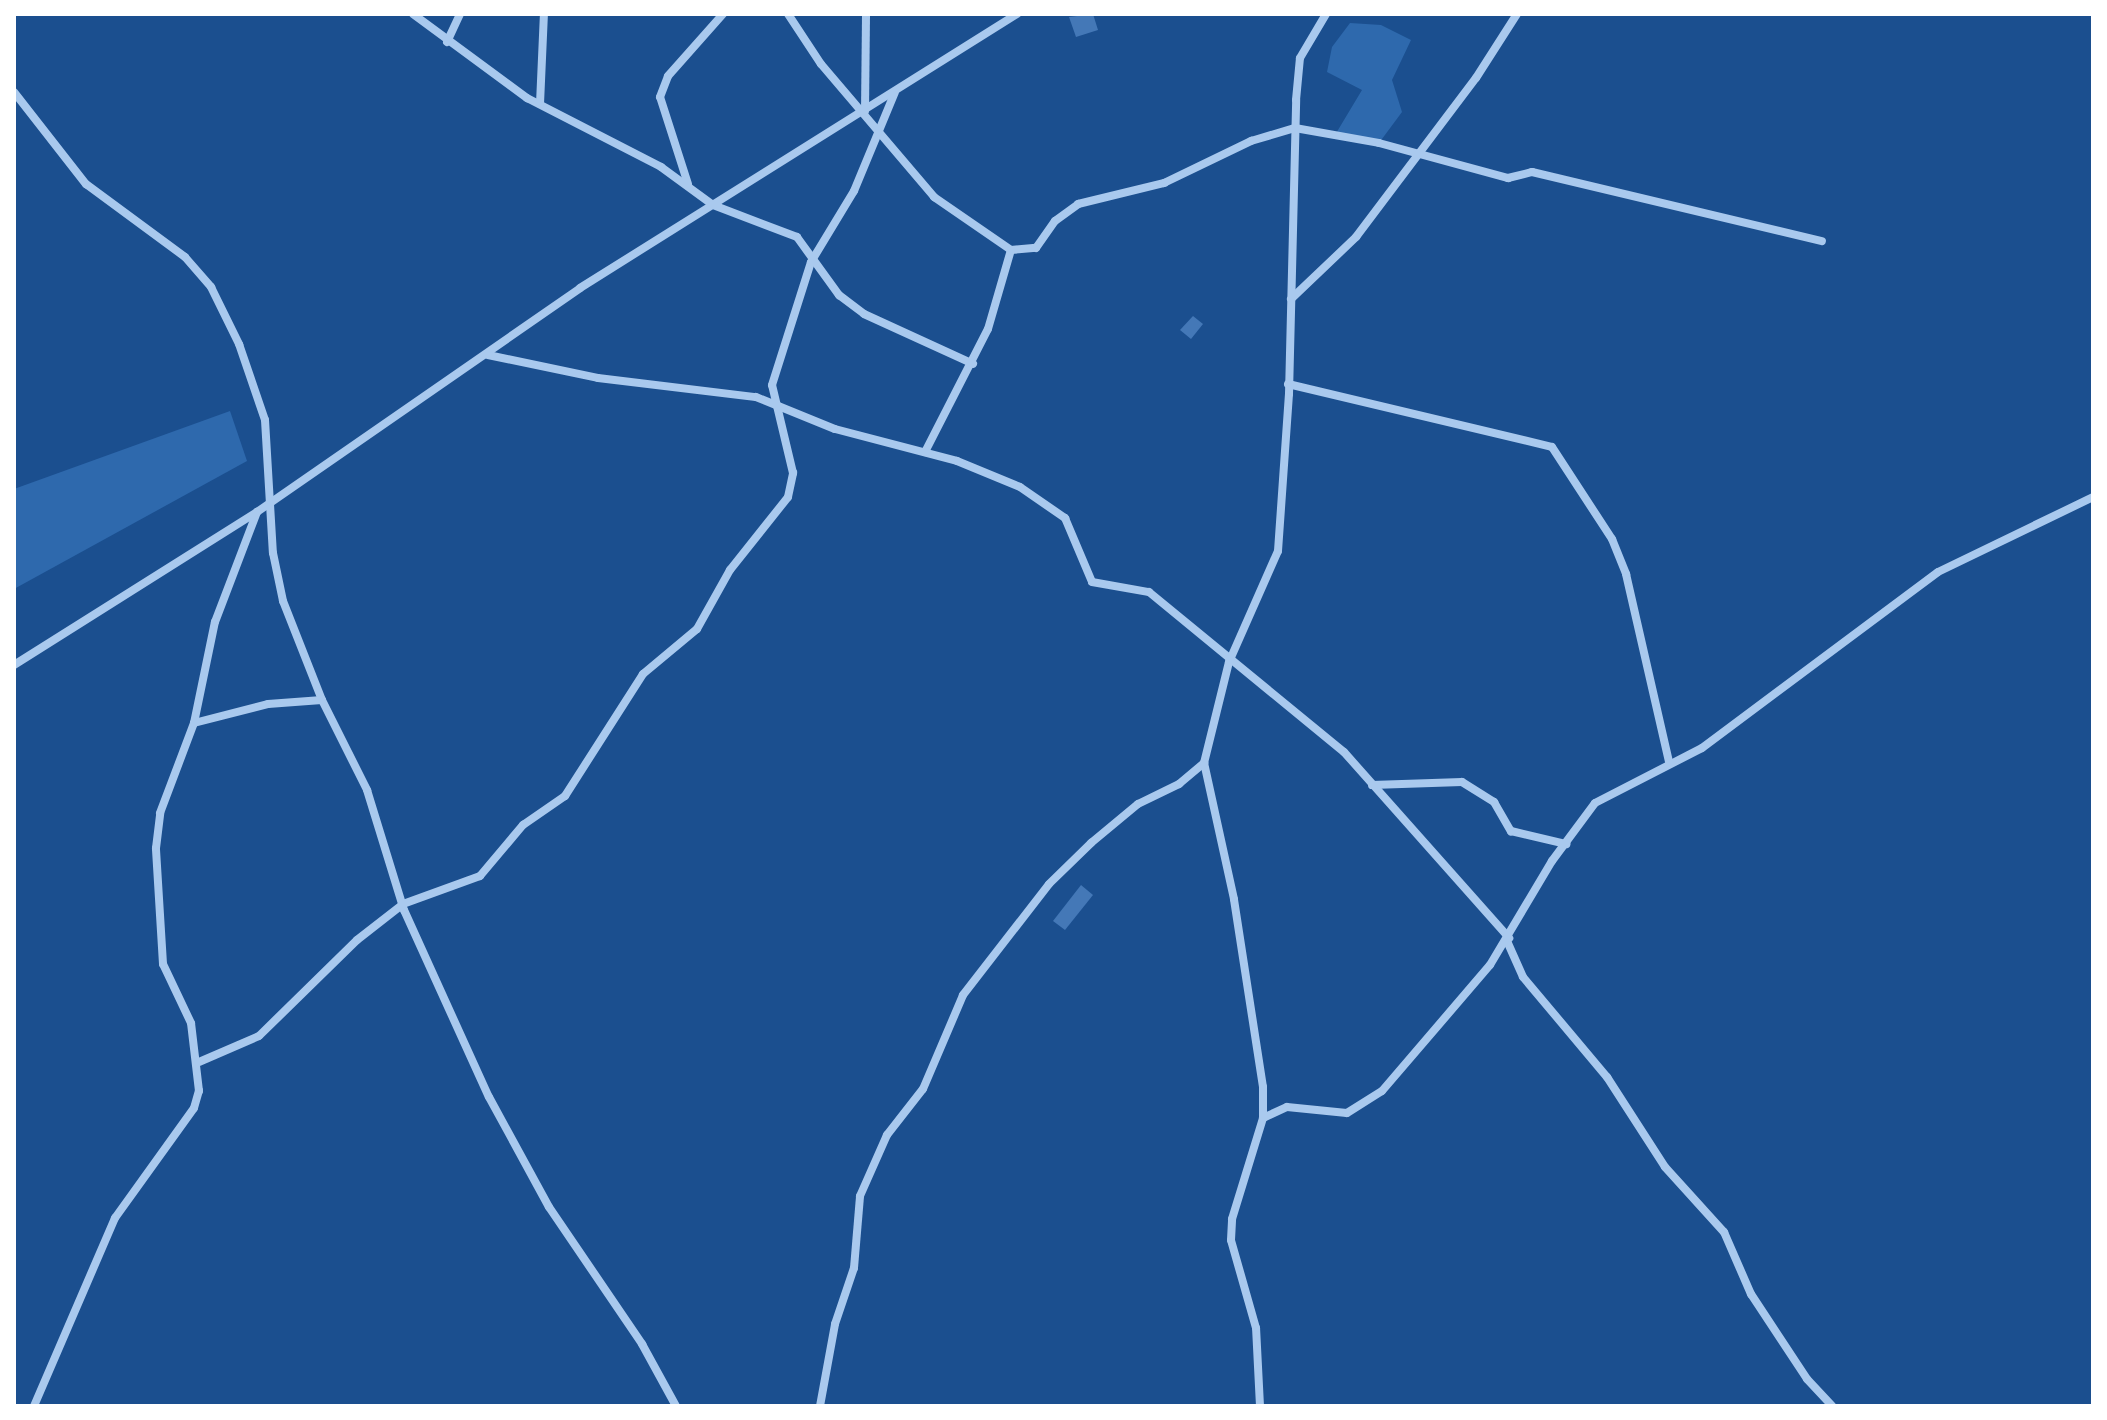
<!DOCTYPE html>
<style>
body{margin:0}
#map{position:relative;width:2107px;height:1420px;overflow:hidden;background:#1b4f8f;font-family:Cabin,sans-serif}
div>[style]{position:absolute}
.green>*{inset:0;background:#2e69ad}
.building>*{inset:0;background:#4478b7}
.minor>*{height:8px;margin:-4px;padding:0 4px;transform-origin:4px;border-radius:4px;background:#a9c9ee}
span{translate:-50% -50%;white-space:nowrap;text-align:center;line-height:1.15;-webkit-text-stroke:6px #1b4f8f;paint-order:stroke}
.frame{position:absolute;inset:0;border:16px solid #fff;pointer-events:none}
</style>
<div id="map">
<div class="green">
<i style="clip-path:polygon(1350px 23px,1381px 25px,1411px 40px,1392px 80px,1402px 112px,1379px 143px,1335px 135px,1362px 90px,1327px 72px,1332px 47px)"></i>
<i style="clip-path:polygon(230px 411px,247px 461px,14px 589px,14px 489px)"></i>
</div>
<div class="building">
<i style="clip-path:polygon(1093px 14px,1098px 30px,1076px 37px,1069px 17px)"></i>
<i style="clip-path:polygon(1193px 316px,1203px 324px,1191px 339px,1180px 330px)"></i>
<i style="clip-path:polygon(1081px 885px,1093px 895px,1065px 930px,1053px 921px)"></i>
</div>
<div class="minor">
<i style="left:413px;top:14px;width:142px;rotate:36.4deg"></i>
<i style="left:527px;top:98px;width:151px;rotate:27.2deg"></i>
<i style="left:661px;top:167px;width:64px;rotate:36.2deg"></i>
<i style="left:713px;top:205px;width:90px;rotate:20.9deg"></i>
<i style="left:797px;top:237px;width:72px;rotate:54.1deg"></i>
<i style="left:839px;top:295px;width:31px;rotate:37deg"></i>
<i style="left:864px;top:314px;width:120px;rotate:24.6deg"></i>
<i style="left:788px;top:14px;width:60px;rotate:56.6deg"></i>
<i style="left:821px;top:64px;width:175px;rotate:49.6deg"></i>
<i style="left:934px;top:197px;width:93px;rotate:34.5deg"></i>
<i style="left:1011px;top:250px;width:25px;rotate:-5deg"></i>
<i style="left:1036px;top:248px;width:33px;rotate:-55deg"></i>
<i style="left:1055px;top:221px;width:29px;rotate:-36deg"></i>
<i style="left:1078px;top:204px;width:89px;rotate:-13.7deg"></i>
<i style="left:1164px;top:183px;width:97px;rotate:-25.8deg"></i>
<i style="left:1251px;top:141px;width:46px;rotate:-16.5deg"></i>
<i style="left:1295px;top:128px;width:85px;rotate:10.1deg"></i>
<i style="left:1379px;top:143px;width:134px;rotate:15.2deg"></i>
<i style="left:1508px;top:178px;width:25px;rotate:-14deg"></i>
<i style="left:1532px;top:172px;width:298px;rotate:13.4deg"></i>
<i style="left:447px;top:42px;width:31px;rotate:-65deg"></i>
<i style="left:14px;top:92px;width:117px;rotate:52deg"></i>
<i style="left:86px;top:184px;width:123px;rotate:36.4deg"></i>
<i style="left:185px;top:257px;width:40px;rotate:49deg"></i>
<i style="left:211px;top:287px;width:64px;rotate:63.8deg"></i>
<i style="left:239px;top:344px;width:80px;rotate:71.1deg"></i>
<i style="left:265px;top:420px;width:133px;rotate:86.6deg"></i>
<i style="left:273px;top:553px;width:49px;rotate:78.2deg"></i>
<i style="left:283px;top:601px;width:106px;rotate:68.5deg"></i>
<i style="left:322px;top:700px;width:101px;rotate:63.4deg"></i>
<i style="left:367px;top:790px;width:126px;rotate:72.9deg"></i>
<i style="left:404px;top:910px;width:205px;rotate:65.6deg"></i>
<i style="left:489px;top:1097px;width:125px;rotate:61.4deg"></i>
<i style="left:549px;top:1207px;width:166px;rotate:55.8deg"></i>
<i style="left:642px;top:1344px;width:71px;rotate:61.3deg"></i>
<i style="left:540px;top:104px;width:90px;rotate:-87.5deg"></i>
<i style="left:865px;top:111px;width:97px;rotate:-89.4deg"></i>
<i style="left:688px;top:184px;width:91px;rotate:-107.8deg"></i>
<i style="left:660px;top:97px;width:22px;rotate:-69deg"></i>
<i style="left:668px;top:76px;width:83px;rotate:-48.4deg"></i>
<i style="left:1291px;top:299px;width:90px;rotate:-43.6deg"></i>
<i style="left:1356px;top:237px;width:199px;rotate:-53deg"></i>
<i style="left:1476px;top:78px;width:76px;rotate:-57.4deg"></i>
<i style="left:488px;top:355px;width:112px;rotate:11.8deg"></i>
<i style="left:598px;top:378px;width:159px;rotate:6.9deg"></i>
<i style="left:756px;top:397px;width:85px;rotate:22.1deg"></i>
<i style="left:835px;top:429px;width:126px;rotate:14.7deg"></i>
<i style="left:957px;top:461px;width:68px;rotate:22.4deg"></i>
<i style="left:1020px;top:487px;width:55px;rotate:34.6deg"></i>
<i style="left:1065px;top:518px;width:69px;rotate:67.1deg"></i>
<i style="left:1092px;top:582px;width:58px;rotate:10deg"></i>
<i style="left:1149px;top:592px;width:252px;rotate:39.4deg"></i>
<i style="left:1344px;top:752px;width:249px;rotate:48.4deg"></i>
<i style="left:1288px;top:384px;width:271px;rotate:13.4deg"></i>
<i style="left:1552px;top:447px;width:110px;rotate:56.9deg"></i>
<i style="left:1612px;top:539px;width:38px;rotate:68deg"></i>
<i style="left:1626px;top:574px;width:193px;rotate:77.1deg"></i>
<i style="left:925px;top:452px;width:138px;rotate:-62.9deg"></i>
<i style="left:988px;top:329px;width:82px;rotate:-73.8deg"></i>
<i style="left:14px;top:665px;width:287px;rotate:-32.2deg"></i>
<i style="left:257px;top:512px;width:393px;rotate:-34.7deg"></i>
<i style="left:580px;top:288px;width:516px;rotate:-32.09deg"></i>
<i style="left:194px;top:723px;width:76px;rotate:-14.4deg"></i>
<i style="left:268px;top:704px;width:54px;rotate:-4.2deg"></i>
<i style="left:1372px;top:785px;width:90px;rotate:-1.9deg"></i>
<i style="left:1462px;top:782px;width:38px;rotate:32deg"></i>
<i style="left:1494px;top:802px;width:34px;rotate:60deg"></i>
<i style="left:1511px;top:831px;width:57px;rotate:13.3deg"></i>
<i style="left:1507px;top:941px;width:39px;rotate:66deg"></i>
<i style="left:1523px;top:977px;width:131px;rotate:50deg"></i>
<i style="left:1607px;top:1077px;width:107px;rotate:57.2deg"></i>
<i style="left:1665px;top:1167px;width:88px;rotate:47.8deg"></i>
<i style="left:1724px;top:1232px;width:68px;rotate:66.5deg"></i>
<i style="left:1751px;top:1294px;width:102px;rotate:56.6deg"></i>
<i style="left:1807px;top:1379px;width:37px;rotate:47deg"></i>
<i style="left:199px;top:1062px;width:65px;rotate:-23.4deg"></i>
<i style="left:259px;top:1036px;width:137px;rotate:-44.4deg"></i>
<i style="left:357px;top:940px;width:58px;rotate:-38deg"></i>
<i style="left:403px;top:904px;width:82px;rotate:-20deg"></i>
<i style="left:480px;top:876px;width:67px;rotate:-49.9deg"></i>
<i style="left:523px;top:825px;width:51px;rotate:-34.6deg"></i>
<i style="left:565px;top:796px;width:145px;rotate:-57.4deg"></i>
<i style="left:643px;top:674px;width:70px;rotate:-39.8deg"></i>
<i style="left:697px;top:629px;width:68px;rotate:-60.8deg"></i>
<i style="left:730px;top:570px;width:93px;rotate:-51.5deg"></i>
<i style="left:788px;top:497px;width:25px;rotate:-78deg"></i>
<i style="left:793px;top:473px;width:90px;rotate:-103.4deg"></i>
<i style="left:772px;top:385px;width:129px;rotate:-72.4deg"></i>
<i style="left:811px;top:262px;width:83px;rotate:-58.8deg"></i>
<i style="left:854px;top:191px;width:107px;rotate:-67.5deg"></i>
<i style="left:1263px;top:1118px;width:26px;rotate:-25deg"></i>
<i style="left:1287px;top:1107px;width:60px;rotate:5.7deg"></i>
<i style="left:1347px;top:1113px;width:41px;rotate:-32.2deg"></i>
<i style="left:1382px;top:1091px;width:166px;rotate:-49.4deg"></i>
<i style="left:1490px;top:965px;width:121px;rotate:-59.2deg"></i>
<i style="left:1552px;top:861px;width:72px;rotate:-53.4deg"></i>
<i style="left:1595px;top:803px;width:120px;rotate:-27.2deg"></i>
<i style="left:1702px;top:748px;width:294px;rotate:-36.7deg"></i>
<i style="left:1938px;top:572px;width:172px;rotate:-25.8deg"></i>
<i style="left:34px;top:1406px;width:205px;rotate:-66.7deg"></i>
<i style="left:115px;top:1218px;width:135px;rotate:-54.3deg"></i>
<i style="left:194px;top:1108px;width:18px;rotate:-74deg"></i>
<i style="left:199px;top:1091px;width:68px;rotate:-96.7deg"></i>
<i style="left:191px;top:1023px;width:65px;rotate:-115.4deg"></i>
<i style="left:163px;top:964px;width:116px;rotate:-93.5deg"></i>
<i style="left:156px;top:848px;width:35px;rotate:-83deg"></i>
<i style="left:160px;top:813px;width:96px;rotate:-69.3deg"></i>
<i style="left:194px;top:723px;width:103px;rotate:-78.3deg"></i>
<i style="left:215px;top:622px;width:118px;rotate:-69.1deg"></i>
<i style="left:820px;top:1406px;width:83px;rotate:-79.6deg"></i>
<i style="left:835px;top:1324px;width:59px;rotate:-71.3deg"></i>
<i style="left:854px;top:1268px;width:72px;rotate:-85.2deg"></i>
<i style="left:860px;top:1196px;width:67px;rotate:-66.1deg"></i>
<i style="left:887px;top:1135px;width:58px;rotate:-52deg"></i>
<i style="left:923px;top:1089px;width:102px;rotate:-66.9deg"></i>
<i style="left:963px;top:995px;width:140px;rotate:-52.2deg"></i>
<i style="left:1049px;top:884px;width:59px;rotate:-44.3deg"></i>
<i style="left:1091px;top:843px;width:61px;rotate:-39.7deg"></i>
<i style="left:1138px;top:804px;width:46px;rotate:-26deg"></i>
<i style="left:1179px;top:784px;width:33px;rotate:-40deg"></i>
<i style="left:1260px;top:1406px;width:78px;rotate:-92.9deg"></i>
<i style="left:1256px;top:1328px;width:91px;rotate:-105.9deg"></i>
<i style="left:1231px;top:1240px;width:21px;rotate:-87deg"></i>
<i style="left:1232px;top:1219px;width:106px;rotate:-72.9deg"></i>
<i style="left:1263px;top:1118px;width:31px;rotate:-90deg"></i>
<i style="left:1263px;top:1087px;width:190px;rotate:-98.8deg"></i>
<i style="left:1234px;top:899px;width:139px;rotate:-102.4deg"></i>
<i style="left:1204px;top:763px;width:104px;rotate:-76.1deg"></i>
<i style="left:1229px;top:662px;width:121px;rotate:-66.2deg"></i>
<i style="left:1278px;top:551px;width:157px;rotate:-86deg"></i>
<i style="left:1289px;top:394px;width:294px;rotate:-88.6deg"></i>
<i style="left:1296px;top:100px;width:42px;rotate:-84.6deg"></i>
<i style="left:1300px;top:58px;width:51px;rotate:-59.4deg"></i>
</div>
<div class="frame"></div>
</div>
